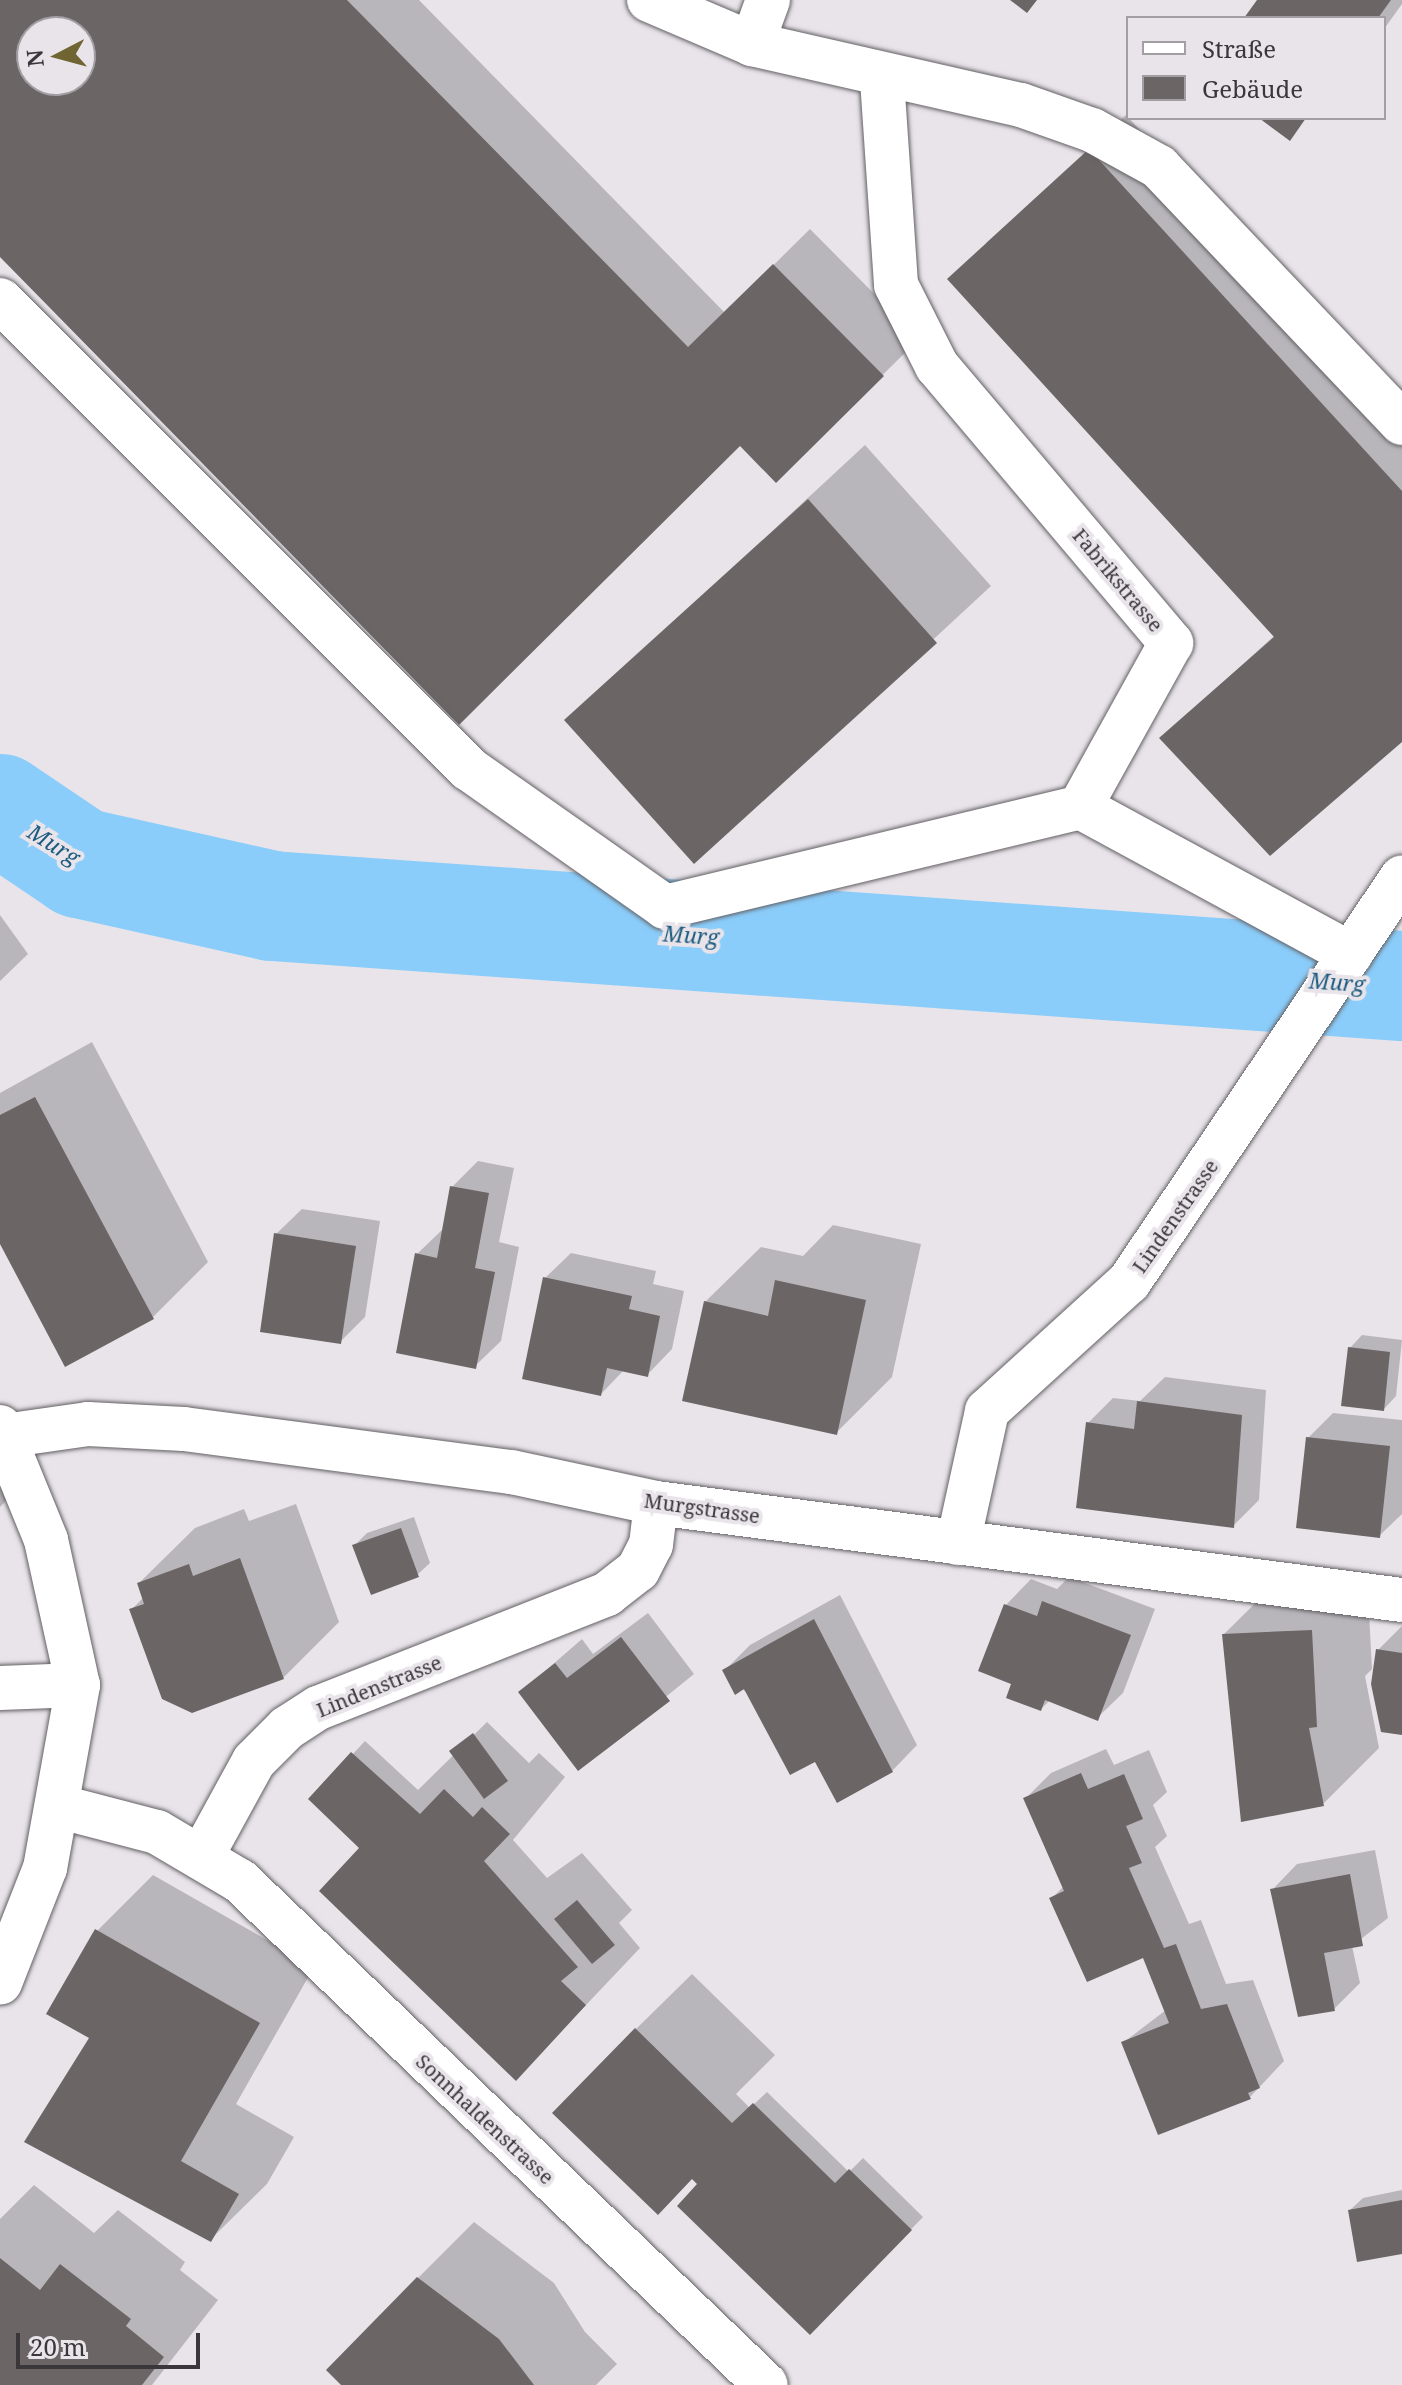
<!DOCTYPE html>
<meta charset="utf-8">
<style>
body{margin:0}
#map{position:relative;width:1402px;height:2385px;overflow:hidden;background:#e8e4ea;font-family:"Noto Serif",serif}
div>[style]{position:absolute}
.shadow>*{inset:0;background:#0003}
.river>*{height:110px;margin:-55px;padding:0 55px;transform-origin:55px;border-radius:55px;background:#8bcdfa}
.building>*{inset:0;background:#6c6565}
.roads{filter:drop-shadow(0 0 2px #636064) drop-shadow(0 0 2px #636064)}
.minor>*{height:44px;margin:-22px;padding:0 22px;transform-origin:22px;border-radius:22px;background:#fff}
span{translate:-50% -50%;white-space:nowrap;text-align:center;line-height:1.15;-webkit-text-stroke:8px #e8e4ea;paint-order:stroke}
.street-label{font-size:20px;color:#393739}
.water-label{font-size:22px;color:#1d5c80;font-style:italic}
.legend{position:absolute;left:1126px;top:16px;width:260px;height:104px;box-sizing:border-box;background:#e8e4ea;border:2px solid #a29fa3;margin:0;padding:10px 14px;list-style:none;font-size:24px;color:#393739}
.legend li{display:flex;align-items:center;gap:16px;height:40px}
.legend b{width:40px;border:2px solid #a29fa3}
.north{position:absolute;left:16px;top:16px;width:80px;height:80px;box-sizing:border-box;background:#e8e4ea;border:2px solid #a29fa3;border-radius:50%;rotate:264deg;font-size:22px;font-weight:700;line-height:32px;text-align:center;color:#393739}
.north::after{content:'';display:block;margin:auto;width:28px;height:36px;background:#706532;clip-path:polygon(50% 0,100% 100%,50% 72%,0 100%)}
.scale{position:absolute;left:16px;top:2333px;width:184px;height:36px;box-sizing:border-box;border:4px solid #393739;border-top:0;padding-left:10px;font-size:24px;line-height:28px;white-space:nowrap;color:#393739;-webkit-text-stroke:6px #e8e4ea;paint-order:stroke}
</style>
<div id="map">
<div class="shadow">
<i style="clip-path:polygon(evenodd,0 0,419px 0,725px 313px,810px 229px,919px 339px,776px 480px,740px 444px,0 254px,0 0,32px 32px,80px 32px,80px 80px,32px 80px,32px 32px)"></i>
<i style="clip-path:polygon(1259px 0,1402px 0,1402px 4px,1384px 29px,1384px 18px,1247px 18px)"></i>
<i style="clip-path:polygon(1126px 115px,1402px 416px,1402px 739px,1162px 738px,1275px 635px,986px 243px)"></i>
<i style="clip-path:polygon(865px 445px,991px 586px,694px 861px,567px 721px)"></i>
<i style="clip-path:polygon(0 915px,28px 954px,0 981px)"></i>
<i style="clip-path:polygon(92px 1042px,208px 1262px,152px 1318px,0 1240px,0 1093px)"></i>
<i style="clip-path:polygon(478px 1161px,514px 1168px,499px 1242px,519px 1247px,501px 1341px,475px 1366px,417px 1254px,443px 1229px,452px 1187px)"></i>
<i style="clip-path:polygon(302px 1209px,380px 1221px,365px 1317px,340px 1342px,276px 1234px)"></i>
<i style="clip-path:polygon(833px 1225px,921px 1244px,892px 1377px,836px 1433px,705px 1302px,761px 1247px,803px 1256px)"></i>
<i style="clip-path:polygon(571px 1253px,656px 1271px,653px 1284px,684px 1291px,672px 1349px,647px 1375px,624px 1370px,601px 1394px,545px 1278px)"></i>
<i style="clip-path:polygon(1362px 1335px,1402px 1340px,1396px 1396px,1384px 1409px,1350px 1348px)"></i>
<i style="clip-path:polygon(1165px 1377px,1266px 1390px,1259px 1500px,1233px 1526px,1088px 1423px,1113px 1398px,1140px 1401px)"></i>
<i style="clip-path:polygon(1333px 1413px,1402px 1420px,1402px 1514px,1379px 1536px,1308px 1438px)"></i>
<i style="clip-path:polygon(0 1417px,28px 1478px,0 1507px)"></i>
<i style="clip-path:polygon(296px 1504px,339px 1622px,283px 1678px,132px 1609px,144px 1597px,139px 1583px,195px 1528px,244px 1509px,249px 1521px)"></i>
<i style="clip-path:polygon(414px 1517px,430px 1563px,417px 1575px,355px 1545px,367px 1533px)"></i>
<i style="clip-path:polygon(1367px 1575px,1372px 1669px,1365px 1676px,1379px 1748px,1323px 1804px,1224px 1634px,1280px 1579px)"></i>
<i style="clip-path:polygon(1069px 1577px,1155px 1609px,1123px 1693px,1097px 1718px,1050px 1700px,1041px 1709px,1014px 1683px,1006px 1605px,1031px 1579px,1057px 1589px)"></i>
<i style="clip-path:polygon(840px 1595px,917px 1745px,892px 1771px,816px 1760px,724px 1671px,750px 1645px)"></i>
<i style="clip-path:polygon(648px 1613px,694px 1674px,578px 1768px,521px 1692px,582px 1639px,593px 1654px)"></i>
<i style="clip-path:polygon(1402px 1626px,1402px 1733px,1378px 1650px)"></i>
<i style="clip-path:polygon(487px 1722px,529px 1763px,539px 1753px,565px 1777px,513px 1840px,547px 1878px,582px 1853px,632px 1910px,619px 1923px,640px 1948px,516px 2079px,369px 1841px,311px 1799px,365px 1741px,418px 1790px)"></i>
<i style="clip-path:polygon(1106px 1749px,1114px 1765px,1149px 1750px,1167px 1792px,1153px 1805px,1167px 1836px,1155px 1847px,1189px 1924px,1201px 1920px,1226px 1984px,1253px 1980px,1284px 2061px,1250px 2097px,1124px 2042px,1166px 2010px,1144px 1955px,1052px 1898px,1064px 1886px,1026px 1798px,1051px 1773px)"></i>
<i style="clip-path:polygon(1375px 1850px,1388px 1918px,1352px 1946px,1360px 1983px,1334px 2009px,1272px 1890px,1297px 1864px)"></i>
<i style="clip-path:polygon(153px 1875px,314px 1967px,236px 2104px,294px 2137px,267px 2184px,211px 2239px,92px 2038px,97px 1931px)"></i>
<i style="clip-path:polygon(692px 1974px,775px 2055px,736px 2094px,750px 2108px,767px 2092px,849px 2172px,863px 2158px,923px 2217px,810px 2333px,700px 2184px,636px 2029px)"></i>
<i style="clip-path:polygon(34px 2185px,94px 2233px,118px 2210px,185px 2262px,180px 2270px,218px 2300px,152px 2385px,0 2385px,0 2219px)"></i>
<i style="clip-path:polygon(1402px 2190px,1402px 2252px,1350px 2210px,1363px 2198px)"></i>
<i style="clip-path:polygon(474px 2222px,554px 2283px,585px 2332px,617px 2364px,596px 2385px,344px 2385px,418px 2278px)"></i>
</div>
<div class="river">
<i style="left:0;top:809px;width:97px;rotate:34deg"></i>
<i style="left:80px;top:863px;width:197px;rotate:12.6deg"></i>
<i style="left:272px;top:906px;width:1133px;rotate:4.05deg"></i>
</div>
<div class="building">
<i style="clip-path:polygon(evenodd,0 0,347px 0,688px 347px,773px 264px,884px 376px,776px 483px,740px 446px,459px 725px,0 257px,0 0,32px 32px,80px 32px,80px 80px,32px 80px,32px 32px)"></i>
<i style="clip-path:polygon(1010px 0,1037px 0,1027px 13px)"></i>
<i style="clip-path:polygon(1257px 0,1391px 0,1378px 18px,1244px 18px)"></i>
<i style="clip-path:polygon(1259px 118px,1306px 118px,1290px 141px)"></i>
<i style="clip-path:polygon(1089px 149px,1402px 491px,1402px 742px,1270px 856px,1159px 738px,1274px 637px,947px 279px)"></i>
<i style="clip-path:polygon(808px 499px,937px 643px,694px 864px,564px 720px)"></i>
<i style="clip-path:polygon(35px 1097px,154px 1319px,65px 1367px,0 1244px,0 1115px)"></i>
<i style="clip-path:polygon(450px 1186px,489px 1193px,475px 1268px,495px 1272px,476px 1369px,396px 1353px,415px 1253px,437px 1258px)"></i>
<i style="clip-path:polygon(274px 1233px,356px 1246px,341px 1344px,260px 1332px)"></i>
<i style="clip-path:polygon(543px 1277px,632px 1296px,629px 1309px,660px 1316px,648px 1377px,607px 1368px,601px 1396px,522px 1379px)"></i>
<i style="clip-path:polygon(775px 1280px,866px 1300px,837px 1435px,682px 1401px,704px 1301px,768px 1316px)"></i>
<i style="clip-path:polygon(1348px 1347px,1390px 1352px,1384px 1411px,1341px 1406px)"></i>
<i style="clip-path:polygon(1137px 1401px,1242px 1415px,1234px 1528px,1076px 1508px,1086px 1422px,1134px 1429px)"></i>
<i style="clip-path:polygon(1306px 1437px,1390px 1446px,1380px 1538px,1296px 1528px)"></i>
<i style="clip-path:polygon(401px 1528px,419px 1577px,371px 1595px,352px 1545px)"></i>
<i style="clip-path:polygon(240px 1558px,284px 1679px,192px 1713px,162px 1699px,129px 1609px,144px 1604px,137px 1583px,189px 1564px,193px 1576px)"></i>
<i style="clip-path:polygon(1042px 1601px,1131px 1635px,1098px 1721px,1045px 1700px,1041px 1711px,1006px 1698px,1011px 1684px,978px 1671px,1004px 1604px,1037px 1616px)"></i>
<i style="clip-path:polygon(814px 1619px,893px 1772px,837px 1803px,815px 1762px,790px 1775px,744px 1689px,735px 1695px,722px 1670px)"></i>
<i style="clip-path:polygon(1312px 1630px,1317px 1727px,1309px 1728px,1324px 1806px,1241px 1822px,1222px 1634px)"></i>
<i style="clip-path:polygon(621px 1637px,670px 1701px,578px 1771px,518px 1692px,555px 1663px,567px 1678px)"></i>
<i style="clip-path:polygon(1376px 1649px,1402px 1653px,1402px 1735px,1381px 1732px,1371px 1684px)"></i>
<i style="clip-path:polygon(473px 1733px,508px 1781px,484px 1799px,449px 1751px)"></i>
<i style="clip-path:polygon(351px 1752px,420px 1814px,444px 1789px,473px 1817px,482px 1807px,510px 1834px,484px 1861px,578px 1967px,561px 1981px,586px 2005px,516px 2081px,319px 1891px,359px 1848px,308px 1799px)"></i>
<i style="clip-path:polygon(1081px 1773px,1088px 1789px,1124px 1774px,1143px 1819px,1126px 1826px,1142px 1863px,1129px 1868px,1164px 1948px,1176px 1944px,1201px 2009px,1227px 2004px,1260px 2088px,1248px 2093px,1251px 2099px,1158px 2135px,1121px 2042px,1169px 2023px,1143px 1958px,1087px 1982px,1049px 1898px,1064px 1891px,1023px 1798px)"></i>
<i style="clip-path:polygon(1350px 1874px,1363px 1946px,1324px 1953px,1335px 2011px,1298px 2017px,1270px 1889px)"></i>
<i style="clip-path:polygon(577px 1900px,615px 1945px,592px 1964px,554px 1919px)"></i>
<i style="clip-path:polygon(95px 1929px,260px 2023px,181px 2161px,239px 2194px,211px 2242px,24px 2142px,89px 2038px,46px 2014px)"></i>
<i style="clip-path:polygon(635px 2028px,732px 2123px,753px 2103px,835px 2183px,849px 2169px,912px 2230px,810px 2335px,677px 2206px,697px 2184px,692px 2179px,658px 2215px,552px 2113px)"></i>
<i style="clip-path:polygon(1402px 2200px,1402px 2254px,1357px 2262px,1348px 2210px)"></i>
<i style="clip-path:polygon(0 2258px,40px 2290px,60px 2264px,131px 2319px,126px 2326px,164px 2357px,142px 2385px,0 2385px)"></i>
<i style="clip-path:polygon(417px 2277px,499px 2339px,534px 2385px,341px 2385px,326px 2370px)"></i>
</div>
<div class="roads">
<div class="minor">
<i style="left:649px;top:0;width:112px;rotate:23.1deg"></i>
<i style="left:752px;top:44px;width:276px;rotate:12.8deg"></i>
<i style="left:1021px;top:105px;width:75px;rotate:19.4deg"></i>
<i style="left:1092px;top:130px;width:77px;rotate:28.9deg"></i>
<i style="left:1159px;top:167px;width:353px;rotate:46.5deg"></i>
<i style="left:752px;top:44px;width:47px;rotate:-70deg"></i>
<i style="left:882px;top:79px;width:206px;rotate:86.1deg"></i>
<i style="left:896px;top:285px;width:91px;rotate:63.2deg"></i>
<i style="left:937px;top:366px;width:363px;rotate:49.8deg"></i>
<i style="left:1171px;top:643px;width:188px;rotate:119deg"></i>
<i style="left:1080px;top:807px;width:308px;rotate:28.5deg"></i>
<i style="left:0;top:300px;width:663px;rotate:45deg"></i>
<i style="left:469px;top:769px;width:240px;rotate:35.1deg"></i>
<i style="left:665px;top:907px;width:427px;rotate:-13.5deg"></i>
<i style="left:0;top:1427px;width:122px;rotate:67.8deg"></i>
<i style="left:46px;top:1540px;width:148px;rotate:77.6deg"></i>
<i style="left:78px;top:1685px;width:186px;rotate:100.2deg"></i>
<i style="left:45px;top:1868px;width:123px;rotate:111.4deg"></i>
<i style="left:4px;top:1436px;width:85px;rotate:-8.1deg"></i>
<i style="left:88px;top:1424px;width:96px;rotate:3deg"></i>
<i style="left:184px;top:1429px;width:331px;rotate:7.5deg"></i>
<i style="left:512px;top:1472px;width:147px;rotate:12.1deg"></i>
<i style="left:656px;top:1503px;width:752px;rotate:7.41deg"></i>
<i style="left:958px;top:1543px;width:135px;rotate:-77.6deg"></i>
<i style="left:987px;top:1411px;width:192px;rotate:-42.3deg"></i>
<i style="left:1129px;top:1282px;width:488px;rotate:-56deg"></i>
<i style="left:0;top:1688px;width:78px;rotate:-2.2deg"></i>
<i style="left:61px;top:1807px;width:99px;rotate:14.6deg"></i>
<i style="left:157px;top:1832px;width:96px;rotate:30.6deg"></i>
<i style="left:240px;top:1881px;width:728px;rotate:43.78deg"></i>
<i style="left:203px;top:1854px;width:106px;rotate:-61.3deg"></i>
<i style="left:254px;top:1761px;width:47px;rotate:-45deg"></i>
<i style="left:287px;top:1728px;width:37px;rotate:-33deg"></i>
<i style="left:318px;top:1708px;width:311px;rotate:-21.5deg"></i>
<i style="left:607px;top:1594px;width:39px;rotate:-38deg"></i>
<i style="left:638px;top:1570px;width:28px;rotate:-63deg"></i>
<i style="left:651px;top:1545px;width:42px;rotate:-83.2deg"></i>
</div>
</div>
<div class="street-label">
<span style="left:1118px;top:580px;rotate:50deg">Fabrikstrasse</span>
<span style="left:1175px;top:1216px;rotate:-55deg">Lindenstrasse</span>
<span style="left:702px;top:1508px;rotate:8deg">Murgstrasse</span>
<span style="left:379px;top:1686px;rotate:-22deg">Lindenstrasse</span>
<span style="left:485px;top:2119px;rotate:43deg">Sonnhaldenstrasse</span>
</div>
<div class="water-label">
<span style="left:54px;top:844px;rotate:32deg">Murg</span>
<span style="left:691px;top:935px;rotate:4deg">Murg</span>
<span style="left:1337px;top:982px;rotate:4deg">Murg</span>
</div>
<ul class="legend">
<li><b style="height:10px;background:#fff"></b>Straße</li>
<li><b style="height:22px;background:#6c6565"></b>Gebäude</li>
</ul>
<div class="north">N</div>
<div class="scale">20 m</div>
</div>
